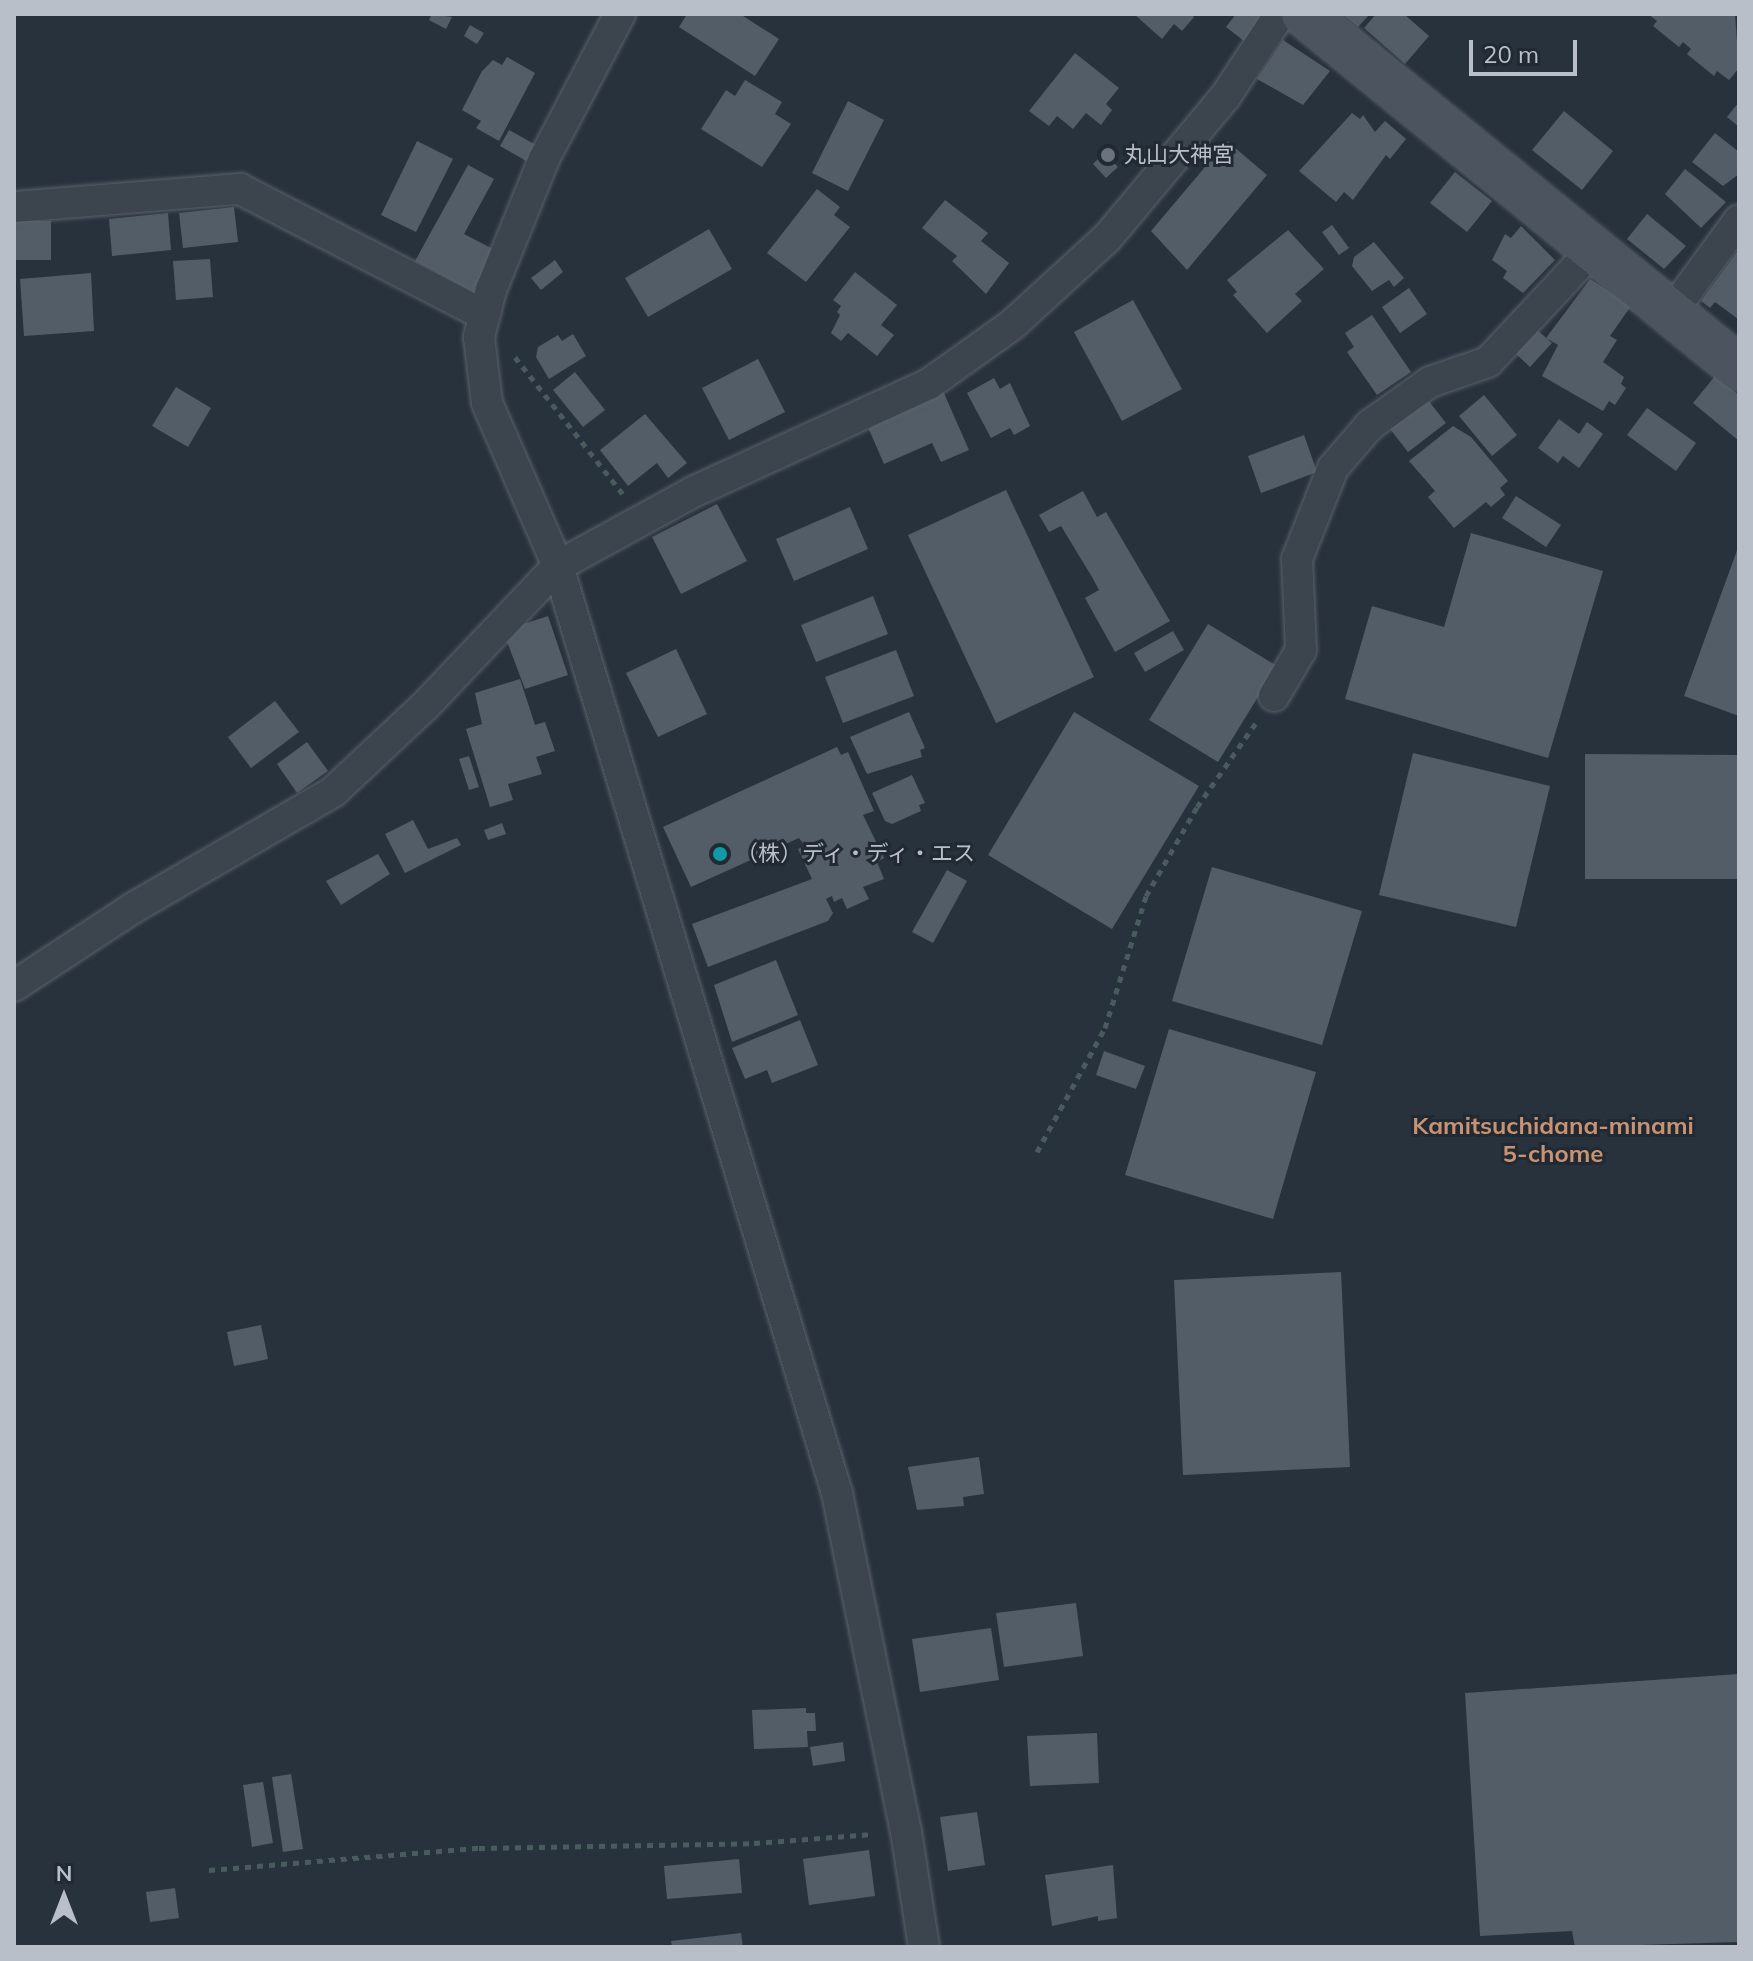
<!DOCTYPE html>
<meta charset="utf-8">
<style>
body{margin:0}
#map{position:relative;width:1753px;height:1961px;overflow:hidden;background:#28323d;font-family:Mulish,"Noto Sans JP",sans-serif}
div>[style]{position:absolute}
.building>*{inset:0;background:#525d67}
.path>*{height:5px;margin-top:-2.5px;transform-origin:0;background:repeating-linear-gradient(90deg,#4a5b5d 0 6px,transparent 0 12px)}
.roads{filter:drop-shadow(0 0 2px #5a626b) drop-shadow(0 0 2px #5a626b)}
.street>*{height:30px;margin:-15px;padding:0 15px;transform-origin:15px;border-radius:15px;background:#3c444d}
.secondary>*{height:44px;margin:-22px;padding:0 22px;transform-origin:22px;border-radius:22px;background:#4b545f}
.dots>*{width:22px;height:22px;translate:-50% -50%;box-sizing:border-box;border:4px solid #212932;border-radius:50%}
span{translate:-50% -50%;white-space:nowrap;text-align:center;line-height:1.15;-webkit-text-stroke:6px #212932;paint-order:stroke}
.poi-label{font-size:22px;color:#b8bfc8}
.left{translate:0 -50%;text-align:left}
.neighbourhood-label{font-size:24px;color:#c89373;font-weight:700}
.frame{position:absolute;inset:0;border:16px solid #b8bfc8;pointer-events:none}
.north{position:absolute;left:24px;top:1857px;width:80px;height:80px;-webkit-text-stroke:6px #212932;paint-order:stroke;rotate:0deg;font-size:22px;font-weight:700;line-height:32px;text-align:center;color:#b8bfc8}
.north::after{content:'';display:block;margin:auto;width:28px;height:36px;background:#b8bfc8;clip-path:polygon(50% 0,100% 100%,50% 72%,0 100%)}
.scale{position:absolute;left:1469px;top:40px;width:108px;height:36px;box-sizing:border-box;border:4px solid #b8bfc8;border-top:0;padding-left:10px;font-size:24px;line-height:28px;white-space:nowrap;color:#b8bfc8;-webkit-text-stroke:6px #212932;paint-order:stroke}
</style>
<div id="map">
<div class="building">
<i style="clip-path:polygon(432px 14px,452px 17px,446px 29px,429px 20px)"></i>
<i style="clip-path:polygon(687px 14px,740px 14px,779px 39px,755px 76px,679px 27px)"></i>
<i style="clip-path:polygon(1134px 14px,1191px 14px,1194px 17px,1182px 31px,1174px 24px,1162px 39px)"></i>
<i style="clip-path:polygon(1236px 14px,1265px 14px,1244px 41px,1226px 27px)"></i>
<i style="clip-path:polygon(1342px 14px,1370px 14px,1358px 27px)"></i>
<i style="clip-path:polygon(1376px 14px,1404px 14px,1429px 36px,1405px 64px,1364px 28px)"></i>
<i style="clip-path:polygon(1648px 14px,1735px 14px,1739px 68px,1729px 80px,1717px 71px,1714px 76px,1687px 54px,1691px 49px,1683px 42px,1679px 47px,1653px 26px,1657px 21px)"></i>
<i style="clip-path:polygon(470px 25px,484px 33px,477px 44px,464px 36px)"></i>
<i style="clip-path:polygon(1283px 40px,1330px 71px,1303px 105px,1257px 79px)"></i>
<i style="clip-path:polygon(1075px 53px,1119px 88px,1106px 104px,1112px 110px,1101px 125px,1086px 113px,1073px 129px,1057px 116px,1049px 126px,1029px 111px)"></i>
<i style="clip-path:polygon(507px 57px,535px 73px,499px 141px,476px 128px,481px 121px,462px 110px,482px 71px,493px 60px,502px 65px)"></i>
<i style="clip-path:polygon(745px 80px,782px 102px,775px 114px,791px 124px,762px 167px,701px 129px,726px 90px,735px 96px)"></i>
<i style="clip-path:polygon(848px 101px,884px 120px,848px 191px,812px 173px)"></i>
<i style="clip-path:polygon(1739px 102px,1739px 127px,1727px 117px)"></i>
<i style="clip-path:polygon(1564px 111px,1613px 151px,1582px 190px,1532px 150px)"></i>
<i style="clip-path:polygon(1352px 113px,1360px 119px,1363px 115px,1375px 132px,1385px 121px,1406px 139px,1390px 159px,1386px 155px,1353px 200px,1344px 192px,1336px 202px,1299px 171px)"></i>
<i style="clip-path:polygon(509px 130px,536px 145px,526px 161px,500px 146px)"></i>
<i style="clip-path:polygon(1715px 133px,1739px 152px,1739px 174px,1723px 186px,1692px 162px)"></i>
<i style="clip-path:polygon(417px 141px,453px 159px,416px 232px,381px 215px)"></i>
<i style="clip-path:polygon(1227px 141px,1267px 175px,1187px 270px,1151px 231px)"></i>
<i style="clip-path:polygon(1104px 153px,1118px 167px,1106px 178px,1093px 164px)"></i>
<i style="clip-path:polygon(468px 165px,494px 179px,464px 234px,495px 250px,473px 292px,415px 261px)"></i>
<i style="clip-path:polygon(1685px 169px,1726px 202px,1701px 228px,1665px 194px)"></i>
<i style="clip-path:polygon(1455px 172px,1492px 201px,1467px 232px,1430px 203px)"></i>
<i style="clip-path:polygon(817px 189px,840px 207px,834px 215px,850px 227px,806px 282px,767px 253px)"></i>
<i style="clip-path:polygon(945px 200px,988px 233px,981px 241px,1009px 263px,986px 294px,952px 261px,957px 256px,922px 228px)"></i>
<i style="clip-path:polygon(234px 207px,238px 242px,183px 248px,179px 213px)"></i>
<i style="clip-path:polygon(168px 213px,171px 250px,112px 256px,109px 219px)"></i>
<i style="clip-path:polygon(1647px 214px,1686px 246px,1664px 269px,1627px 239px)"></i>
<i style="clip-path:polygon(14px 221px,51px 221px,51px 260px,14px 260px)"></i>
<i style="clip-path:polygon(1332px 225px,1349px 248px,1339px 255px,1322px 232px)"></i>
<i style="clip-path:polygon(1521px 226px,1555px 260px,1523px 293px,1503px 278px,1507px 271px,1492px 260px,1505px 234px,1511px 238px)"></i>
<i style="clip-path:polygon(709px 229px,732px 269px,648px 317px,625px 278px)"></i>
<i style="clip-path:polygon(1288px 230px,1324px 269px,1295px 294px,1302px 301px,1267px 333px,1233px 295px,1237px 292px,1227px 280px)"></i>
<i style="clip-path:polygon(1374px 242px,1404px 278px,1394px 287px,1389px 280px,1372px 291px,1352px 266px,1354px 257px)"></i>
<i style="clip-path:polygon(1739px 249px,1739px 317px,1738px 319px,1715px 302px,1710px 308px,1701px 301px)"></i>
<i style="clip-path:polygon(210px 259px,213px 297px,176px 300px,173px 261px)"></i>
<i style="clip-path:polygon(555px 260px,563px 272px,541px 290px,531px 278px)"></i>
<i style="clip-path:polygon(855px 272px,897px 305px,881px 325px,894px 335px,877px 356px,848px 333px,841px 341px,831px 333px,840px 315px,837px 312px,841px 306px,833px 300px)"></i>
<i style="clip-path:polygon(91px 273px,94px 331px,24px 336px,20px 279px)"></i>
<i style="clip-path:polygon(1590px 279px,1631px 306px,1610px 336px,1617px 340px,1603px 362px,1624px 377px,1621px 384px,1626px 388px,1615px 405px,1609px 401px,1603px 411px,1542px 376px,1558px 345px,1546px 338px)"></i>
<i style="clip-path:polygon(1409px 288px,1427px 314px,1400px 333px,1382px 307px)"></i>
<i style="clip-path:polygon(1133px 300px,1182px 389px,1122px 421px,1074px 332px)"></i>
<i style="clip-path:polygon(1372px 315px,1411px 372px,1377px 395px,1347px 352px,1354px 347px,1345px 333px)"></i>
<i style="clip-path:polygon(1535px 328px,1552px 343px,1530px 367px,1513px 351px)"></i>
<i style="clip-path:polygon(573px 334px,586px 356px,549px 379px,536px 357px,538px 347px,558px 335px,562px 341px)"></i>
<i style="clip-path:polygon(758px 359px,785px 412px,729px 440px,702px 388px)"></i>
<i style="clip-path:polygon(575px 372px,605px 410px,583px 427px,553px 390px)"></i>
<i style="clip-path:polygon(1715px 376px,1739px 395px,1739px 441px,1693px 403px)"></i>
<i style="clip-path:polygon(994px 378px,1000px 389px,1010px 383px,1030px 426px,1014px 435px,1010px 428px,991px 438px,967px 393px)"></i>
<i style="clip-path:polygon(176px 387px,211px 408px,188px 447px,152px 426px)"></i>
<i style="clip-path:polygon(943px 391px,969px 450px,941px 462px,932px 443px,884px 464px,867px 425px)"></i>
<i style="clip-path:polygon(1484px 395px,1517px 435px,1492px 456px,1459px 416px)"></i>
<i style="clip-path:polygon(1428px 400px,1446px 423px,1408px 452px,1390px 429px)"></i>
<i style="clip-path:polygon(1647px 408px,1696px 443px,1676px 471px,1627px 435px)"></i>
<i style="clip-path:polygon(645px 414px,687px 463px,668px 478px,657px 463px,628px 486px,600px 450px)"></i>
<i style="clip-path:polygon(1559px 419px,1579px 434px,1587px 422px,1603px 434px,1579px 468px,1563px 456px,1558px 463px,1538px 448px)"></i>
<i style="clip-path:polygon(1453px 426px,1471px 437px,1508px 481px,1500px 488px,1505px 495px,1491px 507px,1486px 502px,1454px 528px,1428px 497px,1435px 491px,1409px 461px)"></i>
<i style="clip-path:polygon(1304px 435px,1317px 472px,1261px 493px,1248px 456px)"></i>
<i style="clip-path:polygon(1006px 490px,1094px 677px,996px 723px,908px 535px)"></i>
<i style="clip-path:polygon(1083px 491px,1097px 517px,1106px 512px,1170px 621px,1115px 652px,1085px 598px,1099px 590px,1092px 577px,1061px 526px,1049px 532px,1039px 515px)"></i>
<i style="clip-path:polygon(1516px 496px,1561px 525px,1546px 547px,1502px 518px)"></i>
<i style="clip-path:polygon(717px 504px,747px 561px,681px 594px,652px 537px)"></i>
<i style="clip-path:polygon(850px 507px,868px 549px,794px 581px,776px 539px)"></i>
<i style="clip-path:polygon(1471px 533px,1603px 571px,1548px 758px,1345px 699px,1372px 606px,1444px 627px)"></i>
<i style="clip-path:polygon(1739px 545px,1739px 716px,1684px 696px)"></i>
<i style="clip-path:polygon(873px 596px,888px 634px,816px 662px,801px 625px)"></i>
<i style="clip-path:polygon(548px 616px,568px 675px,525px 689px,503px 631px)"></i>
<i style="clip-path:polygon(1208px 624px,1277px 666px,1218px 762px,1149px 720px)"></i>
<i style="clip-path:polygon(1173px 631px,1184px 650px,1145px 672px,1134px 653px)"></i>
<i style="clip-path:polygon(676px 649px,707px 714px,658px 737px,626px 673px)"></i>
<i style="clip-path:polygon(896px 650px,914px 696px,843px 723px,825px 677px)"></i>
<i style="clip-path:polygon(520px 679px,535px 725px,545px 722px,555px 751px,536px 757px,542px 774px,508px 784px,513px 800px,490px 807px,466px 729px,482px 724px,475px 693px)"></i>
<i style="clip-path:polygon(275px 701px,299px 732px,251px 768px,228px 737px)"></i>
<i style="clip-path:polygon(909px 712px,925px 748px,920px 750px,922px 757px,867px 774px,850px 737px)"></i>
<i style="clip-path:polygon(1074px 712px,1199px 786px,1112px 929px,988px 855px)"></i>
<i style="clip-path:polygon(307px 742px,328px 771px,297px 793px,277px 764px)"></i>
<i style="clip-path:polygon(837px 747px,841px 755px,848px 752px,874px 811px,863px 815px,884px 858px,877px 862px,884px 879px,863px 887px,869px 899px,847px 909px,842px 898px,834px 902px,832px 896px,826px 899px,833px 913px,828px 921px,708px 967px,692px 924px,812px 879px,798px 849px,805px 846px,799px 838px,691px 887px,663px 827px)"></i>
<i style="clip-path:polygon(1413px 753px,1550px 786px,1516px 927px,1379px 895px)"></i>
<i style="clip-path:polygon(1585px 754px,1739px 755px,1739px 879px,1585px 879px)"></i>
<i style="clip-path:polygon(469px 756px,479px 787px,469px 790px,459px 759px)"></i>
<i style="clip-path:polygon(912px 775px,925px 803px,919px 805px,921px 811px,892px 824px,885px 821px,872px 793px)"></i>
<i style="clip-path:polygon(413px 820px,428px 849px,457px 838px,461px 845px,405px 873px,385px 834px)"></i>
<i style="clip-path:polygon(502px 823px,506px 834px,488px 840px,484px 830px)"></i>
<i style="clip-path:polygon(378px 854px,390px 874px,341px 905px,326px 881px)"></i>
<i style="clip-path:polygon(1212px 867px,1362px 911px,1322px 1045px,1172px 1001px)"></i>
<i style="clip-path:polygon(947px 870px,967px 881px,933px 943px,912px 932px)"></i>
<i style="clip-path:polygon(776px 960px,798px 1015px,732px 1042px,714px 985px)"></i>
<i style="clip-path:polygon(800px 1020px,818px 1065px,772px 1083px,767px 1070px,745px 1079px,732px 1048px)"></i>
<i style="clip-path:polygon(1169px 1029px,1316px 1072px,1273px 1219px,1125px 1175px)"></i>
<i style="clip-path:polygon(1104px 1051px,1145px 1066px,1136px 1089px,1096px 1075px)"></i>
<i style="clip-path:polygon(1341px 1272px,1350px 1467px,1183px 1475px,1174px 1280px)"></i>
<i style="clip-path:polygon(261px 1325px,268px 1359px,234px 1366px,227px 1332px)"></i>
<i style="clip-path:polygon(979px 1457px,984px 1494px,963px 1497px,964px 1506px,917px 1510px,908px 1467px)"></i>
<i style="clip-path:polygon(1076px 1603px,1083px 1656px,1004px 1667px,996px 1613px)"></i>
<i style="clip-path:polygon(991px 1628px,999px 1680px,920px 1692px,912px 1639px)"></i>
<i style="clip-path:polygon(1739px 1674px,1739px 1942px,1575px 1947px,1572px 1931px,1480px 1936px,1465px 1693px)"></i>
<i style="clip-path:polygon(806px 1708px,806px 1713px,815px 1713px,816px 1731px,807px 1731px,808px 1747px,754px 1749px,752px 1710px)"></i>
<i style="clip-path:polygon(1097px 1733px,1099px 1783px,1030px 1786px,1027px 1736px)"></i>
<i style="clip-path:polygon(843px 1742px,845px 1761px,813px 1766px,810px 1747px)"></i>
<i style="clip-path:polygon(291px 1774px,303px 1849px,283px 1852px,272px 1777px)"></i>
<i style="clip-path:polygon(263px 1782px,273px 1843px,252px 1847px,243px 1785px)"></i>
<i style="clip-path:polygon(977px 1812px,985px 1865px,948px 1871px,940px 1817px)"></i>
<i style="clip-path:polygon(869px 1850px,875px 1896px,809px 1905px,803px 1859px)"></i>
<i style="clip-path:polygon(739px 1859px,742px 1893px,667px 1899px,664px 1866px)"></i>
<i style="clip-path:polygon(1113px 1865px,1117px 1918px,1098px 1921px,1098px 1916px,1052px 1926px,1045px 1875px)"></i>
<i style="clip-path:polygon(175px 1888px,179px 1918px,150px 1922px,146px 1892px)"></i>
<i style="clip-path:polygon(741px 1933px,743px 1947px,672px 1947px,671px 1941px)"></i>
</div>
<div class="path">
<i style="left:515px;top:357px;width:174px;rotate:51.8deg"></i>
<i style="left:1037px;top:1152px;width:141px;rotate:-61.3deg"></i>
<i style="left:1105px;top:1028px;width:138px;rotate:-72.7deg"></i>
<i style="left:1146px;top:896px;width:103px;rotate:-60.2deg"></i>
<i style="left:1197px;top:807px;width:106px;rotate:-55deg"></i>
<i style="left:209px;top:1870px;width:271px;rotate:-4.7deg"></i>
<i style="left:479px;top:1848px;width:275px;rotate:-1deg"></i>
<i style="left:754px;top:1843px;width:119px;rotate:-4.3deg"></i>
</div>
<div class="roads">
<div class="street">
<i style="left:620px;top:14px;width:164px;rotate:117.7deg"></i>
<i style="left:544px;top:159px;width:141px;rotate:112deg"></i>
<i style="left:491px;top:290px;width:49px;rotate:104.3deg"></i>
<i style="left:479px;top:337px;width:66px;rotate:83.1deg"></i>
<i style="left:487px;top:403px;width:178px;rotate:66.5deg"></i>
<i style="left:558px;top:566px;width:968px;rotate:73.25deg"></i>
<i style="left:837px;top:1493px;width:345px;rotate:78.5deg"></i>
<i style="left:906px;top:1831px;width:117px;rotate:81.2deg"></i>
<i style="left:14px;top:207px;width:227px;rotate:-4.6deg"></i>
<i style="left:240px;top:189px;width:275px;rotate:27.3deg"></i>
<i style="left:1671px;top:313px;width:115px;rotate:-53.8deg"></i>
<i style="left:1274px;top:696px;width:53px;rotate:-59.6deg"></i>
<i style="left:1301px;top:650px;width:91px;rotate:-92.5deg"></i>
<i style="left:1297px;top:559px;width:98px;rotate:-68.4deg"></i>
<i style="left:1333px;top:468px;width:57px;rotate:-49.3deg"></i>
<i style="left:1370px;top:425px;width:74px;rotate:-35.6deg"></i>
<i style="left:1430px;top:382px;width:61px;rotate:-19deg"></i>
<i style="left:1488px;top:362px;width:152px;rotate:-46.9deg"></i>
<i style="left:14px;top:986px;width:142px;rotate:-33.2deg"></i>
<i style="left:133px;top:908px;width:231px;rotate:-30.1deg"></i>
<i style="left:333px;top:792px;width:126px;rotate:-43.1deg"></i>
<i style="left:425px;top:706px;width:193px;rotate:-46.5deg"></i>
<i style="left:558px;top:566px;width:156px;rotate:-28.7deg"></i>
<i style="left:695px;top:491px;width:257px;rotate:-24.6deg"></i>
<i style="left:929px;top:384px;width:103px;rotate:-35.5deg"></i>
<i style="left:1013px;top:324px;width:127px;rotate:-42.5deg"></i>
<i style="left:1107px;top:238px;width:184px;rotate:-50.1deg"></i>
<i style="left:1225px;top:97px;width:100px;rotate:-56.5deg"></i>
</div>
<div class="secondary">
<i style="left:1304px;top:14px;width:561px;rotate:39.14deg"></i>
</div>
</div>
<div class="dots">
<i style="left:1108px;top:155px;background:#6b7280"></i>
<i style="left:720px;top:854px;background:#0f9aa8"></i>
</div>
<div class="poi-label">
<span class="left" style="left:1124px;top:155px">丸山大神宮</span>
<span class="left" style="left:736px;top:854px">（株）ディ・ディ・エス</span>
</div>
<div class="neighbourhood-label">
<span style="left:1553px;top:1140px">Kamitsuchidana-minami<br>5-chome</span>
</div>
<div class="frame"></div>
<div class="north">N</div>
<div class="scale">20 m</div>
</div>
